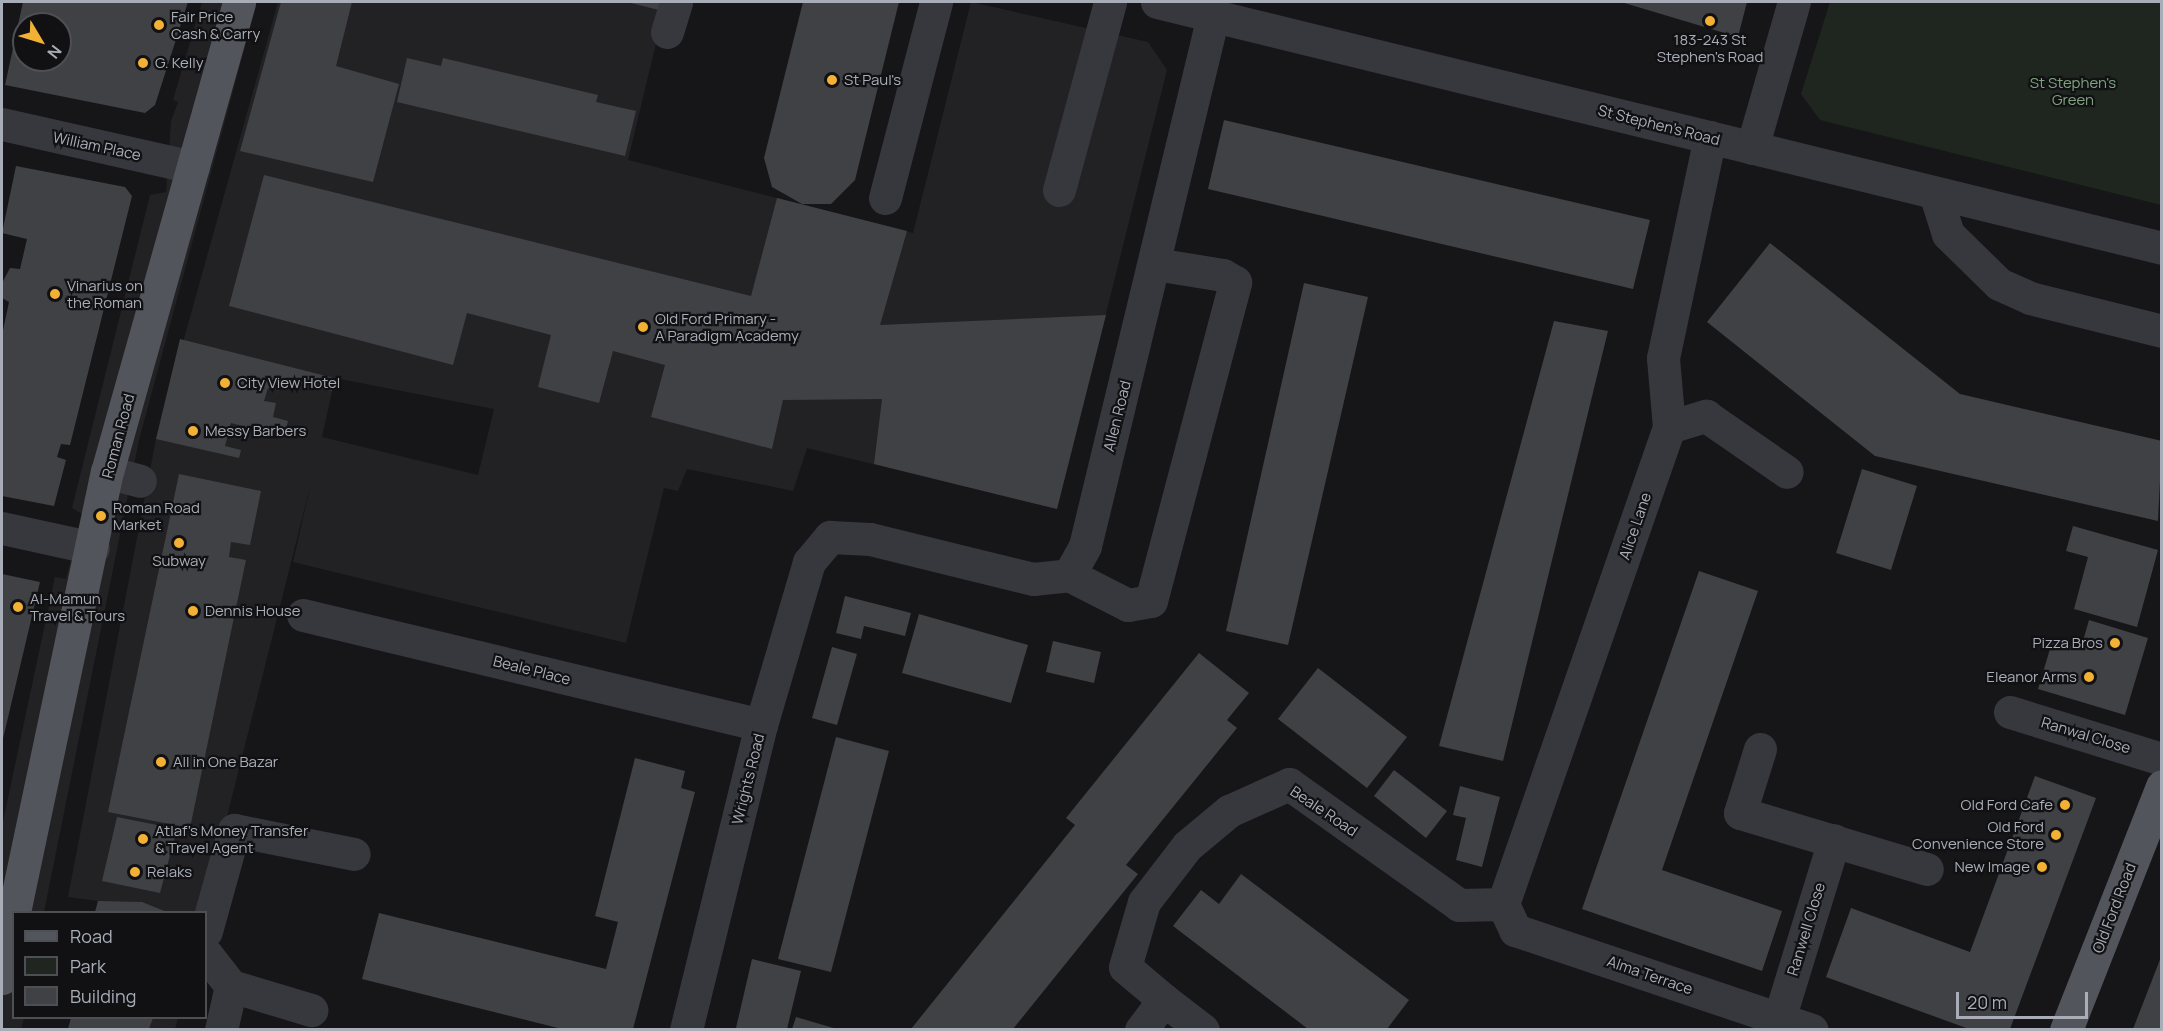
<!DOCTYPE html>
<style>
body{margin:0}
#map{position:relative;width:2163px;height:1031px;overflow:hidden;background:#161618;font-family:Manrope,sans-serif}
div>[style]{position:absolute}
.built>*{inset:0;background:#222225}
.green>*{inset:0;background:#1e261f}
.building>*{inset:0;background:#404145}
.minor>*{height:33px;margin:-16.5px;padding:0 16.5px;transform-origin:16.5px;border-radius:16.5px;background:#37383d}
.major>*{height:33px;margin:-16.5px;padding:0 16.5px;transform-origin:16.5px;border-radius:16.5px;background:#53555c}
.dots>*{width:16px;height:16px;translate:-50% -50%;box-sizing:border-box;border:3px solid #111113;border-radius:50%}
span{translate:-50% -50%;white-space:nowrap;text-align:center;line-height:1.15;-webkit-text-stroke:4.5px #111113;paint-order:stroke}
.poi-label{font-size:15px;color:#a8adb8}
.left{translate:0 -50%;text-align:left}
.right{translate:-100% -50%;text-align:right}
.park-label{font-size:15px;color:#7fa381}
.street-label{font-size:15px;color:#a8adb8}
.frame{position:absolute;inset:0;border:3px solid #a8adb8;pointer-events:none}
.legend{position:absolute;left:12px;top:911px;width:195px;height:108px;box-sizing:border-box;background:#111113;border:2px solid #4d4f55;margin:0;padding:8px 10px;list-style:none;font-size:18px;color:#a8adb8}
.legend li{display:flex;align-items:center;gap:12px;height:30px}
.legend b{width:30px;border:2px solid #4d4f55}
.north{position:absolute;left:12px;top:12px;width:60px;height:60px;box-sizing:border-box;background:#111113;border:2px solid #4d4f55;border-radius:50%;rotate:128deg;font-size:16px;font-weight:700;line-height:24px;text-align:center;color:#a8adb8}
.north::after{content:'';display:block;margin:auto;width:21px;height:27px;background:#f2b134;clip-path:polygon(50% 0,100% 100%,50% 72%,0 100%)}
.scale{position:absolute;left:1956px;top:992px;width:132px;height:27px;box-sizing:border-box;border:3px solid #a8adb8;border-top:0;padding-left:8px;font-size:18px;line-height:21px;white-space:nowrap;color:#a8adb8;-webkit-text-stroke:4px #111113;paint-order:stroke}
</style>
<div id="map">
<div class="built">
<i style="clip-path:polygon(202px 2px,257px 2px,139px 440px,44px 912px,14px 912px,14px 1018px,24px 1018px,21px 1029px,2px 1030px,2px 826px,55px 577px,66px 579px,82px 514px,72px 508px,150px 195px,166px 192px,171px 121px,178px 102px,173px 100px)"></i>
<i style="clip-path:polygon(evenodd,278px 2px,666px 2px,628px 160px,913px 233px,971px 2px,1148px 42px,1167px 70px,1057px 509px,807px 448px,793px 491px,687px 469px,678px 491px,664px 488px,626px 643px,293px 562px,311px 483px,203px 912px,95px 912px,98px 901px,68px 897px,156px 439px,278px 2px,335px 378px,494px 409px,478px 475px,322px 437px,335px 378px)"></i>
<i style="clip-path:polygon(71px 1018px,178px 1018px,175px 1029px,68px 1030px)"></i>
</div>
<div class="green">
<i style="clip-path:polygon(1830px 2px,2161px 2px,2161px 205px,1820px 120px,1801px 94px)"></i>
</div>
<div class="building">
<i style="clip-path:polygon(evenodd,23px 2px,188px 2px,155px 105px,145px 113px,5px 85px,23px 2px,24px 24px,60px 24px,60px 60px,24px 60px,24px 24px)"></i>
<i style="clip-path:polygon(281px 2px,352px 2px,336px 66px,399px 84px,373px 182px,240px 151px)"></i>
<i style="clip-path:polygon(627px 2px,666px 2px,663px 11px)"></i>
<i style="clip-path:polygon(803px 2px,899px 2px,855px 180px,831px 204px,802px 204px,772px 187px,764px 158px)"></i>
<i style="clip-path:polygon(1621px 2px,1747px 2px,1738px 37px)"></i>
<i style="clip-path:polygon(407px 58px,441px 66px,443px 58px,598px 95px,596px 102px,636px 111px,625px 156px,397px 102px)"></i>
<i style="clip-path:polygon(1224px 120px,1650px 220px,1633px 289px,1208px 189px)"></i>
<i style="clip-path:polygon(16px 166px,125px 187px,132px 196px,70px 445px,61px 444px,57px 457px,66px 460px,54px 506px,2px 496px,2px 335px,9px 302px,2px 298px,2px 283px,10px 268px,20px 269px,27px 239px,2px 233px)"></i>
<i style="clip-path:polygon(264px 175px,751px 296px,777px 198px,907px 231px,880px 325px,1106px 315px,1057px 509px,874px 464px,882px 399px,783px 400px,772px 449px,651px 417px,665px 365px,613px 351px,599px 403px,538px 387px,551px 335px,467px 313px,453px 365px,229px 306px)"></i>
<i style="clip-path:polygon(1770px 243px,1960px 394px,2162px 441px,2158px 521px,1875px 456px,1707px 322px)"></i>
<i style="clip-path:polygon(1304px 283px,1368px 297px,1288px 645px,1226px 631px)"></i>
<i style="clip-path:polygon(1554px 321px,1608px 331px,1503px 761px,1439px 746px)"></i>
<i style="clip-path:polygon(180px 339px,334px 378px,332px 391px,282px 379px,279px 391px,268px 388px,264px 401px,276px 403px,273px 417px,288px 421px,284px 437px,231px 423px,225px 446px,241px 450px,239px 458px,156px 439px)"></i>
<i style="clip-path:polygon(1862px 469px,1917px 486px,1891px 570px,1836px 553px)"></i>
<i style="clip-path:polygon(179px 474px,261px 491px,250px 545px,231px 542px,229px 557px,246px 560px,190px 828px,108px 812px)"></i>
<i style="clip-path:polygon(2073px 526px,2158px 550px,2137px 627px,2074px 609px,2088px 557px,2066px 551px)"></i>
<i style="clip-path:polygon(1699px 571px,1758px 591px,1662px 870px,1782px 911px,1762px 971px,1582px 909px)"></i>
<i style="clip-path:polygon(2px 574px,40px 582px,2px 743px)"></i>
<i style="clip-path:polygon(845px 596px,911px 613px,905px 636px,864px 626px,861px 639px,836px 633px)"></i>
<i style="clip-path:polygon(919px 614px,1028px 645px,1011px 703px,902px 673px)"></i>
<i style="clip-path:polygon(2089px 620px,2148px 638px,2125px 715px,2038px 689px,2053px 639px,2081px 648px)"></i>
<i style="clip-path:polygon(1053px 641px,1101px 652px,1094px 683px,1046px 672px)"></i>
<i style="clip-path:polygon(832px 647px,857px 654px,837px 725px,812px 718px)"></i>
<i style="clip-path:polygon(1199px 653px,1249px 693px,1227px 720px,1237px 728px,1126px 865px,1138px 874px,1013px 1029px,911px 1029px,1075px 825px,1066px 818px)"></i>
<i style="clip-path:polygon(1318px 668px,1407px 737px,1367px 788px,1278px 719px)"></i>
<i style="clip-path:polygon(836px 737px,889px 751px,831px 972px,778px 959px)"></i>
<i style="clip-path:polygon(635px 758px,685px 771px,681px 788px,695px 792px,633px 1029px,562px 1029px,362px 979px,379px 913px,606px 969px,618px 922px,595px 916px)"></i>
<i style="clip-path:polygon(1394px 770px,1447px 811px,1426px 838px,1374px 796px)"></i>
<i style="clip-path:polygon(2035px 776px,2096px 798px,2010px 1029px,1969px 1029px,1826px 977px,1851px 908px,1970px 952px)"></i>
<i style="clip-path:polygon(1460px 786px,1500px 797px,1482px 867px,1456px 860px,1466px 818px,1453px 815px)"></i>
<i style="clip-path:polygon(117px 817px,177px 829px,160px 893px,102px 881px)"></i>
<i style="clip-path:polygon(1241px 874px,1409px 1000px,1387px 1029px,1308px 1029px,1173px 926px,1201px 890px,1219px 904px)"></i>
<i style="clip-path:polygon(98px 901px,142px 902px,167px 912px,95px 912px)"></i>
<i style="clip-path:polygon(2161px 957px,2162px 1029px,2133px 1029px)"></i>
<i style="clip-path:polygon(752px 959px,801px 971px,787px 1029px,736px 1028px)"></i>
<i style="clip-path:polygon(796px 1017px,837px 1029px,792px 1029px)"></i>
<i style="clip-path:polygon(71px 1018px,153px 1018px,149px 1029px,68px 1029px)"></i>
</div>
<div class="minor">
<i style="left:1157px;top:2px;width:1035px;rotate:13.75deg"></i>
<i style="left:667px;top:32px;width:31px;rotate:-73deg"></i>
<i style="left:2px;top:124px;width:196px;rotate:12.7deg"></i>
<i style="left:1752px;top:148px;width:152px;rotate:-74deg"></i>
<i style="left:1059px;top:190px;width:195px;rotate:-74.8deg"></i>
<i style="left:1935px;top:193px;width:43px;rotate:72.4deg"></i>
<i style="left:1948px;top:234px;width:71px;rotate:44.4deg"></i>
<i style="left:1999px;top:284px;width:34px;rotate:24deg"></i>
<i style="left:2030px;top:298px;width:136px;rotate:14deg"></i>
<i style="left:885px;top:198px;width:203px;rotate:-75.4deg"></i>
<i style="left:1669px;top:427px;width:39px;rotate:-17deg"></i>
<i style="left:1706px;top:416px;width:98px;rotate:34.7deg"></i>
<i style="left:107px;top:472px;width:34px;rotate:15deg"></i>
<i style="left:2px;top:528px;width:93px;rotate:12.4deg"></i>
<i style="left:1069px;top:575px;width:66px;rotate:27deg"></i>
<i style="left:1128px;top:605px;width:23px;rotate:-10deg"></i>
<i style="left:1151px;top:601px;width:330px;rotate:-75.2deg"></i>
<i style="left:1235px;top:282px;width:14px;rotate:-150deg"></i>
<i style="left:1223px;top:275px;width:69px;rotate:-170.8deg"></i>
<i style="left:303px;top:615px;width:471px;rotate:13.5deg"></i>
<i style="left:2010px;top:712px;width:159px;rotate:17.2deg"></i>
<i style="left:1760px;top:749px;width:67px;rotate:107.4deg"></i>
<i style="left:1740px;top:813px;width:195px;rotate:16.7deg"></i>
<i style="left:1503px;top:904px;width:505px;rotate:-70.81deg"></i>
<i style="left:1669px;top:427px;width:69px;rotate:-95deg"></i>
<i style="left:1663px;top:358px;width:226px;rotate:-78deg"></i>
<i style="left:1503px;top:904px;width:29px;rotate:65deg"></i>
<i style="left:1515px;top:930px;width:313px;rotate:18.6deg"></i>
<i style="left:206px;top:931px;width:105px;rotate:-74.5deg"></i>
<i style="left:234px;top:830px;width:122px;rotate:11.3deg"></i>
<i style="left:206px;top:954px;width:41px;rotate:52deg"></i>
<i style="left:1164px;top:1000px;width:51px;rotate:-139.8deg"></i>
<i style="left:1125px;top:967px;width:68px;rotate:-73.7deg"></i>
<i style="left:1144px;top:902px;width:71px;rotate:-52.5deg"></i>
<i style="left:1187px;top:846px;width:55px;rotate:-39.8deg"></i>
<i style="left:1229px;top:811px;width:66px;rotate:-24.2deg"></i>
<i style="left:1289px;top:784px;width:209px;rotate:35.4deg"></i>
<i style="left:1459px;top:905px;width:44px;rotate:-1.3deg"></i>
<i style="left:1779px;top:1019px;width:187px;rotate:-72.9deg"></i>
<i style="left:221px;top:1030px;width:45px;rotate:-77.2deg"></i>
<i style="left:231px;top:986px;width:84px;rotate:16.7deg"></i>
<i style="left:686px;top:1030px;width:314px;rotate:-76.2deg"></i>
<i style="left:761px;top:725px;width:170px;rotate:-73.6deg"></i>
<i style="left:809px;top:562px;width:33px;rotate:-50deg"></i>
<i style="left:830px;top:537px;width:40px;rotate:2.9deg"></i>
<i style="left:870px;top:539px;width:168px;rotate:13.8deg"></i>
<i style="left:1033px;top:579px;width:36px;rotate:-6deg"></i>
<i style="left:1069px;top:575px;width:33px;rotate:-61deg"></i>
<i style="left:1085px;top:546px;width:545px;rotate:-76.42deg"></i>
<i style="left:1141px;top:1030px;width:38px;rotate:-53deg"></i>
<i style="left:1164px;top:1000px;width:49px;rotate:37.6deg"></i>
</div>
<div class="major">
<i style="left:14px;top:912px;width:450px;rotate:-78.1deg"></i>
<i style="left:107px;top:472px;width:488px;rotate:-74.3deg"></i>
<i style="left:2px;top:978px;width:64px;rotate:-79.2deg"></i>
<i style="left:2066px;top:1030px;width:262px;rotate:-68.5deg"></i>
</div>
<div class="dots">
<i style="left:1710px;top:21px;background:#f2b134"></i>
<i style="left:159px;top:25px;background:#f2b134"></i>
<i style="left:143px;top:63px;background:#f2b134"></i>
<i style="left:832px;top:80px;background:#f2b134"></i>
<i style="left:55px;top:294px;background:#f2b134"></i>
<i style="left:643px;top:327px;background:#f2b134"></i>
<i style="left:225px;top:383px;background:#f2b134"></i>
<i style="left:193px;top:431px;background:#f2b134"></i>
<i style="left:101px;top:516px;background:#f2b134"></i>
<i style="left:179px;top:543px;background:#f2b134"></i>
<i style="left:18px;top:607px;background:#f2b134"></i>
<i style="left:193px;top:611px;background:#f2b134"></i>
<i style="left:2115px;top:643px;background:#f2b134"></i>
<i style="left:2089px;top:677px;background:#f2b134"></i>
<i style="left:161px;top:762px;background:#f2b134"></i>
<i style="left:2065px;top:805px;background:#f2b134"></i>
<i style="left:2056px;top:835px;background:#f2b134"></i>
<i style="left:143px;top:839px;background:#f2b134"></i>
<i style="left:2042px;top:867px;background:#f2b134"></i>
<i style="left:135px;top:872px;background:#f2b134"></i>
</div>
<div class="poi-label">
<span class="left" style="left:171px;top:25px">Fair Price<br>Cash &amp; Carry</span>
<span style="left:1710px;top:48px">183-243 St<br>Stephen's Road</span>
<span class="left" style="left:155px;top:63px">G. Kelly</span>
<span class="left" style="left:844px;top:80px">St Paul's</span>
<span class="left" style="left:67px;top:294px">Vinarius on<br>the Roman</span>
<span class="left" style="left:655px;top:327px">Old Ford Primary -<br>A Paradigm Academy</span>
<span class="left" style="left:237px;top:383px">City View Hotel</span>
<span class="left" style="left:205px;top:431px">Messy Barbers</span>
<span class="left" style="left:113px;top:516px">Roman Road<br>Market</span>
<span style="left:179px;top:561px">Subway</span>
<span class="left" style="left:30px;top:607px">Al-Mamun<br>Travel &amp; Tours</span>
<span class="left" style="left:205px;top:611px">Dennis House</span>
<span class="right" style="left:2103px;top:643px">Pizza Bros</span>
<span class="right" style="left:2077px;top:677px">Eleanor Arms</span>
<span class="left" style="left:173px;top:762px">All in One Bazar</span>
<span class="right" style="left:2053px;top:805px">Old Ford Cafe</span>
<span class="right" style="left:2044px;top:835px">Old Ford<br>Convenience Store</span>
<span class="left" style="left:155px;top:839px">Atlaf's Money Transfer<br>&amp; Travel Agent</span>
<span class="right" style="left:2030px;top:867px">New Image</span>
<span class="left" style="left:147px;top:872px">Relaks</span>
</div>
<div class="park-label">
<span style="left:2073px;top:91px">St Stephen's<br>Green</span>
</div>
<div class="street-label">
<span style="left:1659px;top:125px;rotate:14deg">St Stephen's Road</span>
<span style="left:97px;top:146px;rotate:12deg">William Place</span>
<span style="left:1117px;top:416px;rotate:-76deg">Allen Road</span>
<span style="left:118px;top:436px;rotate:-75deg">Roman Road</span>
<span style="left:1635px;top:526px;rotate:-71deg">Alice Lane</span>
<span style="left:532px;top:670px;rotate:14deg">Beale Place</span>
<span style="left:2086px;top:735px;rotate:17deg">Ranwal Close</span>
<span style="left:748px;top:779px;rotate:-76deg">Wrights Road</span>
<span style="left:1324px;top:811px;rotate:34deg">Beale Road</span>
<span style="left:2114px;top:908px;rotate:-69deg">Old Ford Road</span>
<span style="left:1806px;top:929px;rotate:-73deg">Ranwell Close</span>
<span style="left:1650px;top:975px;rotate:19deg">Alma Terrace</span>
</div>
<div class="frame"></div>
<ul class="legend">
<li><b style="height:8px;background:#53555c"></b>Road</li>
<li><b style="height:16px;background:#1e261f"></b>Park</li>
<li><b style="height:16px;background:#404145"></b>Building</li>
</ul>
<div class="north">N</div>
<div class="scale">20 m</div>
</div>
